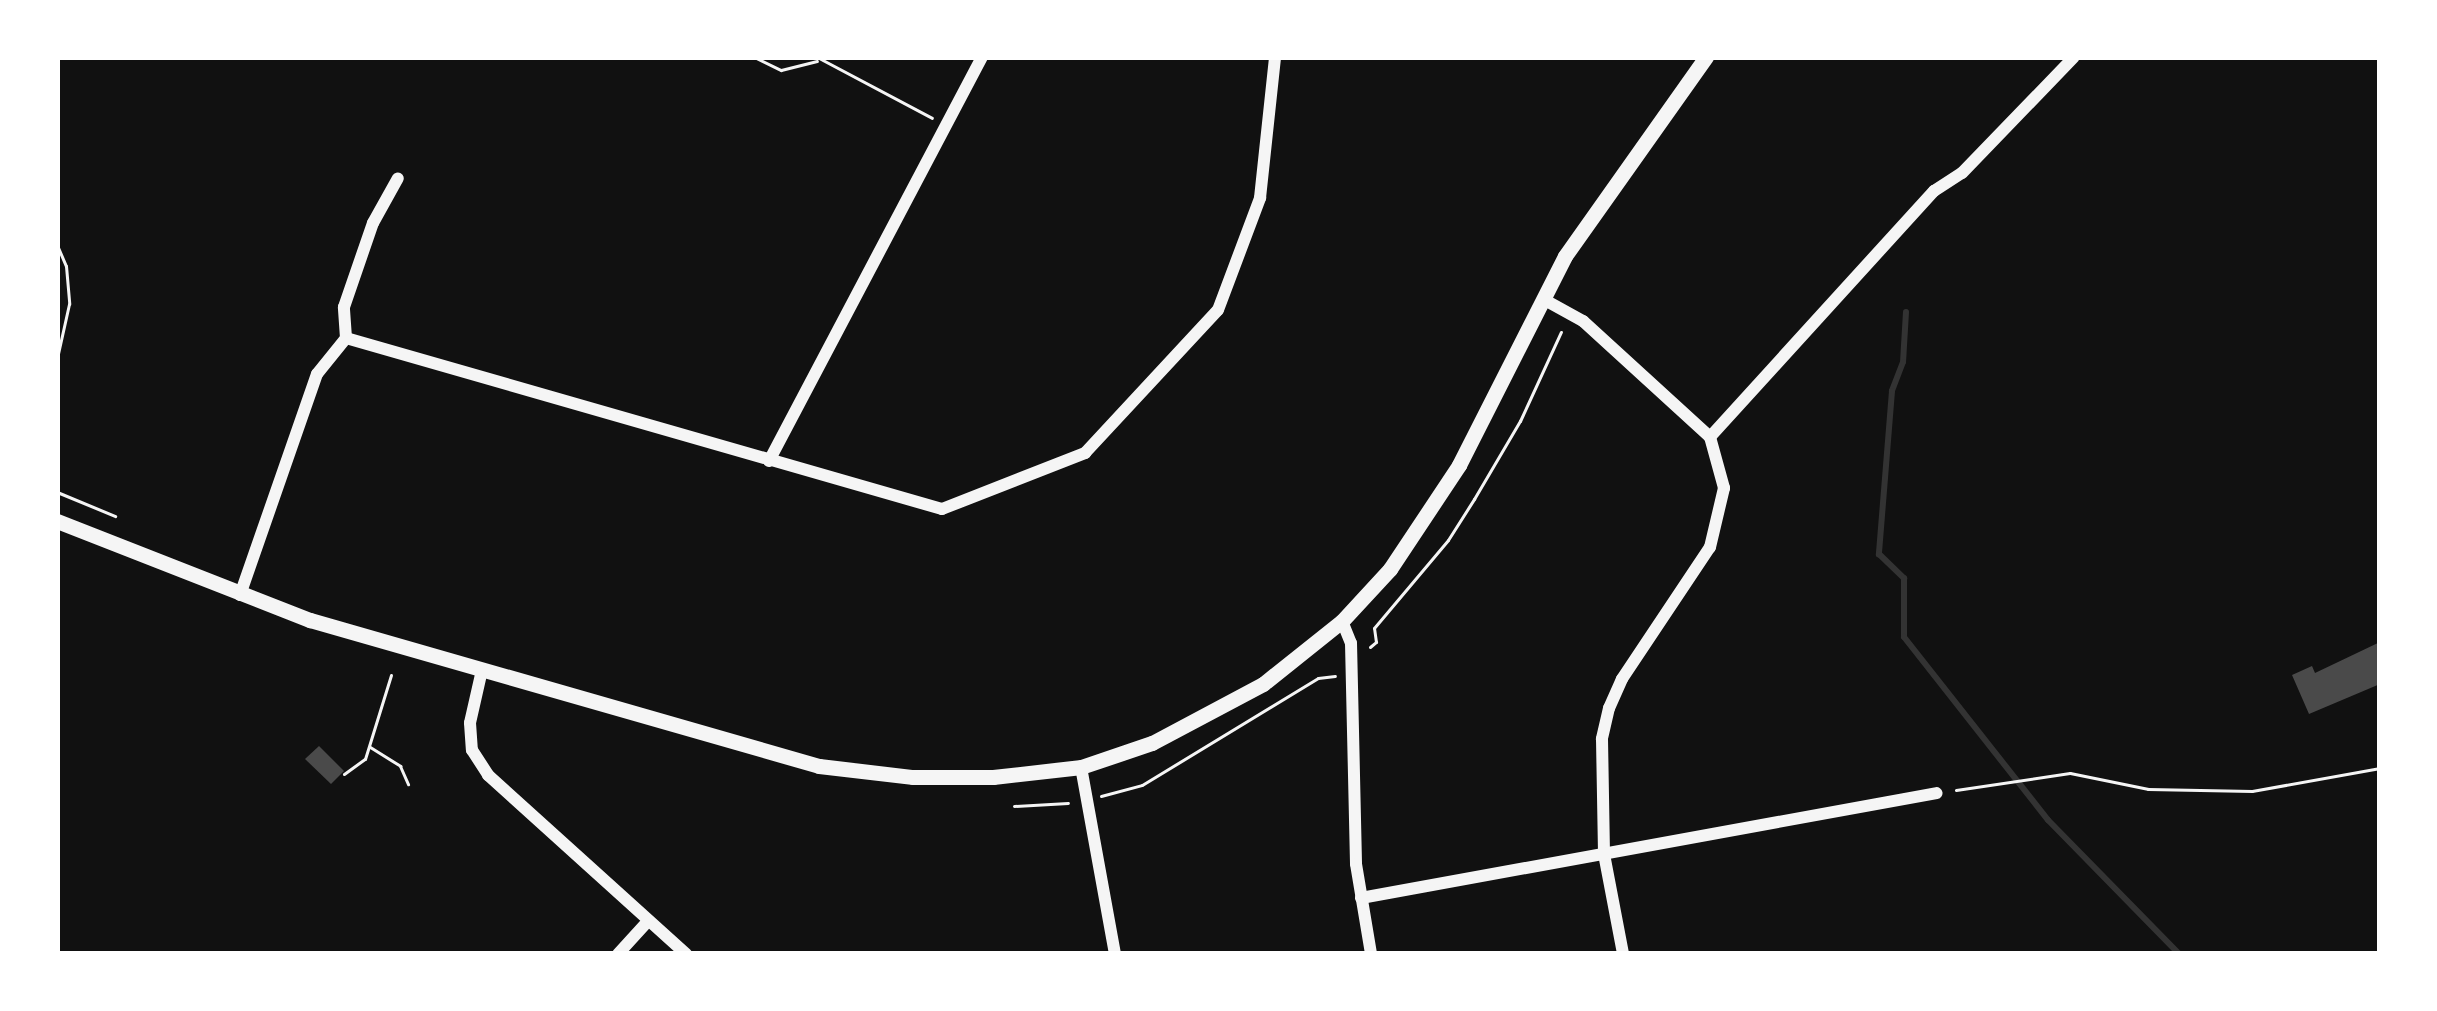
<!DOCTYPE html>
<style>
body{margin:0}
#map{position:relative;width:2437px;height:1011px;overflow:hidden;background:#111;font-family:Barlow,sans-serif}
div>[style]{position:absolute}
.stream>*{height:6px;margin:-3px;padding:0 3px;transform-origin:3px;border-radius:3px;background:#333}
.building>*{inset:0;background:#4a4a4a}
.path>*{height:3px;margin:-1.5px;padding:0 1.5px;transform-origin:1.5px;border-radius:1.5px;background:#f5f5f5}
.minor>*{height:12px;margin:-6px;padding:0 6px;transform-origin:6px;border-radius:6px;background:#f5f5f5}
.tertiary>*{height:15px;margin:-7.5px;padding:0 7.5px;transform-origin:7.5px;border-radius:7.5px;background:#f5f5f5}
span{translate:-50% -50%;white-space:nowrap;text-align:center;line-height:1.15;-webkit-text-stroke:12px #fff;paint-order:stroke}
.frame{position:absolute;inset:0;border:60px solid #fff;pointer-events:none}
</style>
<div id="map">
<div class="stream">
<i style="left:1906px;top:312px;width:50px;rotate:93.4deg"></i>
<i style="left:1903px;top:362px;width:31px;rotate:111deg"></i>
<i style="left:1892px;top:391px;width:164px;rotate:94.6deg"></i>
<i style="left:1879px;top:554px;width:35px;rotate:44deg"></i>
<i style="left:1904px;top:578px;width:59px;rotate:90deg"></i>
<i style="left:1904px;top:637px;width:233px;rotate:51.8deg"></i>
<i style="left:2048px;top:820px;width:187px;rotate:45.6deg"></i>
</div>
<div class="building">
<i style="clip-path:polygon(2380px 642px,2380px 684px,2309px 714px,2292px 675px,2312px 666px,2315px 673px)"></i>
<i style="clip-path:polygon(319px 746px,344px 771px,331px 784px,305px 759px)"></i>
</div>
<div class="path">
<i style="left:754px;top:57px;width:30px;rotate:26deg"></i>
<i style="left:781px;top:70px;width:37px;rotate:-14deg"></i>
<i style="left:817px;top:57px;width:130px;rotate:27.9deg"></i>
<i style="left:57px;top:245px;width:23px;rotate:67deg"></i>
<i style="left:66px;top:266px;width:38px;rotate:85deg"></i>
<i style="left:69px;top:304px;width:55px;rotate:102.5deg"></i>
<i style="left:57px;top:492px;width:63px;rotate:22.5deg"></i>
<i style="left:1370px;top:647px;width:8px;rotate:-40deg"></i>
<i style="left:1376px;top:642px;width:14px;rotate:-98deg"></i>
<i style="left:1374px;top:628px;width:115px;rotate:-49.9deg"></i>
<i style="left:1448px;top:540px;width:49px;rotate:-57.6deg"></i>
<i style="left:1474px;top:499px;width:91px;rotate:-59.5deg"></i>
<i style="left:1520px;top:421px;width:98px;rotate:-65.3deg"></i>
<i style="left:370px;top:747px;width:36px;rotate:32deg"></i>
<i style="left:400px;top:766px;width:20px;rotate:66deg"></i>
<i style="left:344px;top:774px;width:26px;rotate:-36deg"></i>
<i style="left:365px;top:759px;width:88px;rotate:-72.8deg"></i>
<i style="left:1956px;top:790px;width:115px;rotate:-8.5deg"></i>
<i style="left:2070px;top:773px;width:80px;rotate:11.6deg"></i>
<i style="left:2148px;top:789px;width:104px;rotate:1.1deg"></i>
<i style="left:2252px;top:791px;width:130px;rotate:-10.2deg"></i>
<i style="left:1101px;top:796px;width:42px;rotate:-15deg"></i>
<i style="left:1142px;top:785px;width:206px;rotate:-31.3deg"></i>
<i style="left:1318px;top:678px;width:17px;rotate:-7deg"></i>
<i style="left:1014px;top:806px;width:54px;rotate:-3.2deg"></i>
</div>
<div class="minor">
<i style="left:1543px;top:299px;width:46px;rotate:28.8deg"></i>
<i style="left:1583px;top:321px;width:172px;rotate:42.4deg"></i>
<i style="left:1710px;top:437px;width:53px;rotate:74.6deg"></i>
<i style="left:1724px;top:488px;width:61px;rotate:103.3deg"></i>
<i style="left:1710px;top:547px;width:159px;rotate:123.7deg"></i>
<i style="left:1622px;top:679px;width:32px;rotate:114deg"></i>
<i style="left:1609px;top:708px;width:32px;rotate:103deg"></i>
<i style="left:1602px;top:739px;width:115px;rotate:89deg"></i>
<i style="left:1604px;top:854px;width:102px;rotate:79.2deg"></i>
<i style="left:346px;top:338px;width:620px;rotate:16.01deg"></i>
<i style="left:942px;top:509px;width:154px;rotate:-21.4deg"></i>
<i style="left:1085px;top:453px;width:195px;rotate:-47.1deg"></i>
<i style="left:1218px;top:310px;width:120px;rotate:-69.4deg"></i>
<i style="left:1260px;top:198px;width:142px;rotate:-83.9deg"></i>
<i style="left:346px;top:338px;width:31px;rotate:-94deg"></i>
<i style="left:344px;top:307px;width:89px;rotate:-71deg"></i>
<i style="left:373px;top:223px;width:51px;rotate:-60.9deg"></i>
<i style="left:1710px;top:437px;width:333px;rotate:-47.7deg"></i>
<i style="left:1934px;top:191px;width:33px;rotate:-33deg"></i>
<i style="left:1962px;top:173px;width:161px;rotate:-46deg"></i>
<i style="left:769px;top:461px;width:457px;rotate:-62.2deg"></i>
<i style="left:240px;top:595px;width:234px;rotate:-70.8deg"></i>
<i style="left:317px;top:374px;width:46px;rotate:-51.1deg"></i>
<i style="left:1342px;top:621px;width:24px;rotate:68deg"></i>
<i style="left:1351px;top:643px;width:221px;rotate:88.7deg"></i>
<i style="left:1356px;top:864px;width:91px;rotate:80.5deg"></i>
<i style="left:482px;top:670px;width:54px;rotate:102.8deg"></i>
<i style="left:470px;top:723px;width:27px;rotate:86deg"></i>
<i style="left:472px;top:750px;width:30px;rotate:57deg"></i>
<i style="left:488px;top:775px;width:267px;rotate:42.1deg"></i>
<i style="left:1081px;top:767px;width:190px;rotate:79.7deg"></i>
<i style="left:1361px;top:898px;width:585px;rotate:-10.33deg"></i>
<i style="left:618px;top:954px;width:45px;rotate:-47.7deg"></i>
</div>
<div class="tertiary">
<i style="left:57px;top:521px;width:272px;rotate:21.4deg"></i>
<i style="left:310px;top:620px;width:530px;rotate:16deg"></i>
<i style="left:819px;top:766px;width:95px;rotate:6.7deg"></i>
<i style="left:913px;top:777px;width:80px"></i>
<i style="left:993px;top:777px;width:89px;rotate:-6.5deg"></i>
<i style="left:1081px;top:767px;width:75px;rotate:-18.7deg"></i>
<i style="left:1152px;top:743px;width:126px;rotate:-28deg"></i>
<i style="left:1263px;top:684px;width:101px;rotate:-38.6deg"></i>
<i style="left:1342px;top:621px;width:71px;rotate:-47.3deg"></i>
<i style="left:1390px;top:569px;width:125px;rotate:-56.4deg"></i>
<i style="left:1459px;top:465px;width:234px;rotate:-63.1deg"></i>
<i style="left:1565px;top:256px;width:244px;rotate:-54.7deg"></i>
</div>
<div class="frame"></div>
</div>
